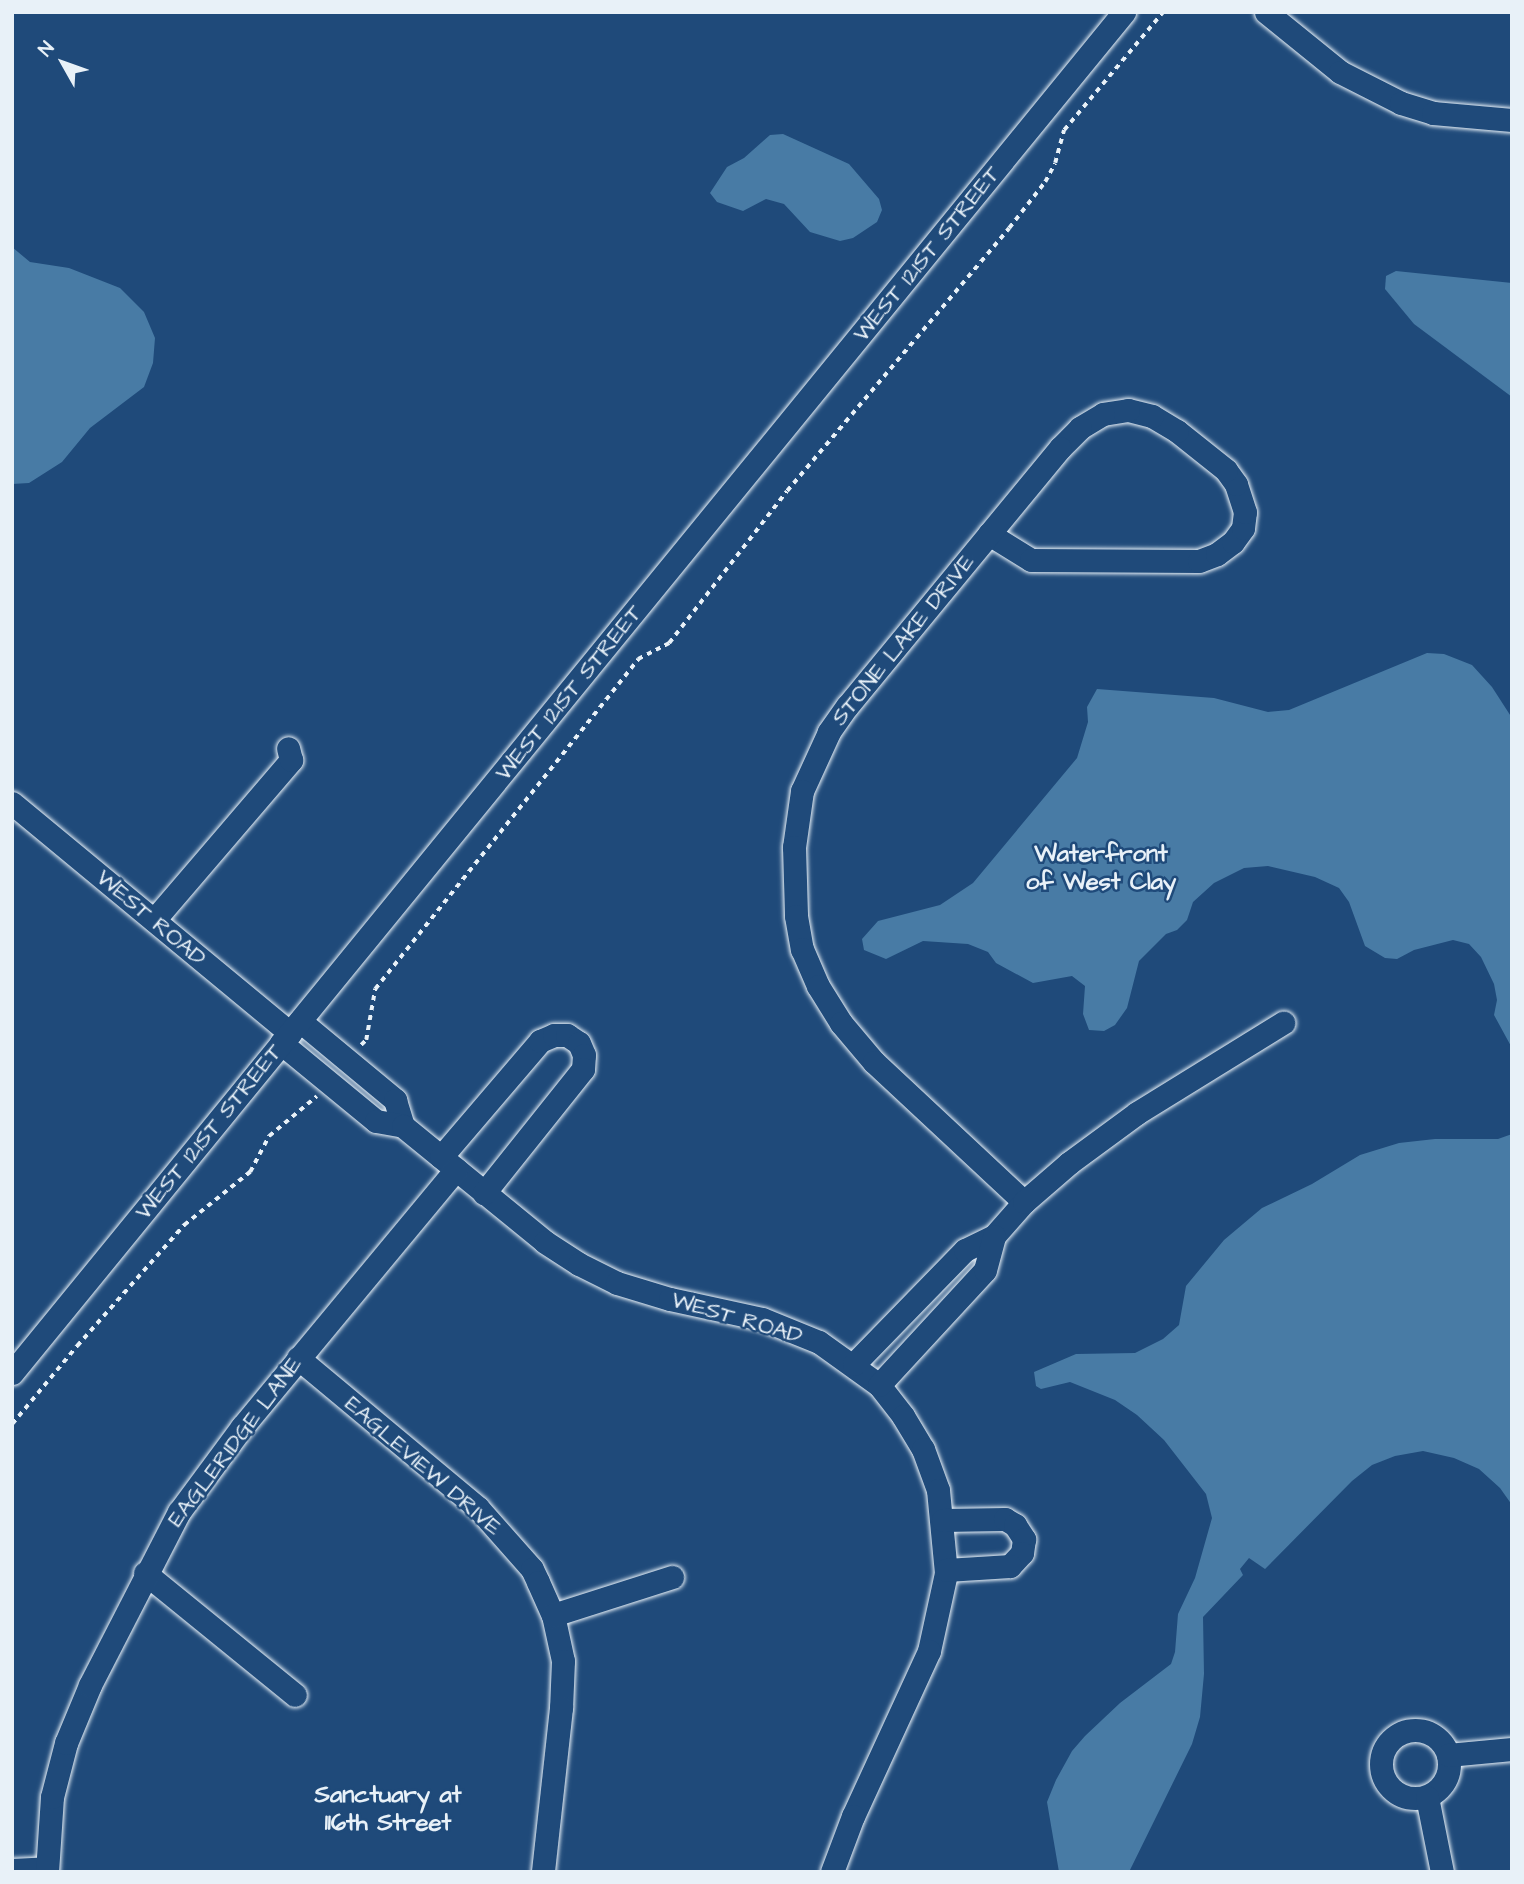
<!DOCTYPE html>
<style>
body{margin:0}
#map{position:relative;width:1524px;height:1884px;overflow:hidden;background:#1f4a7a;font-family:"Architects Daughter",sans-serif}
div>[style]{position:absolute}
.water>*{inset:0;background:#487ba5}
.path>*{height:3.5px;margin-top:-1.75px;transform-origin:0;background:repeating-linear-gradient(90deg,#e8f1f8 0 5px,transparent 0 10px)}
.roads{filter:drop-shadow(0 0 2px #e8f1f8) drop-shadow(0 0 2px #e8f1f8)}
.minor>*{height:23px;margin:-11.5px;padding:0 11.5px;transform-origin:11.5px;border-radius:11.5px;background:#1f4a7a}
.minor>.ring{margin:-11.5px;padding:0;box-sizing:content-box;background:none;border:23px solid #1f4a7a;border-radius:50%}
span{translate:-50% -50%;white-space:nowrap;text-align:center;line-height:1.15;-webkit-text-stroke:5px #1f4a7a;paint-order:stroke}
.street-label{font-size:23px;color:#e8f1f8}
.neighbourhood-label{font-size:24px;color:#e8f1f8;font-weight:700}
.frame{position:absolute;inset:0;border:14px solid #e8f1f8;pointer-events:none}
.north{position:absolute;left:28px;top:28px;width:70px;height:70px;-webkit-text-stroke:5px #1f4a7a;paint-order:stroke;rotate:310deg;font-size:19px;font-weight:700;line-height:28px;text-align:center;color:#e8f1f8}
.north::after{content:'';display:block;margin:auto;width:24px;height:32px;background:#e8f1f8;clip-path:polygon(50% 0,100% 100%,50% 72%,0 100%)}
</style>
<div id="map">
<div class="water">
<i style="clip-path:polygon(783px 134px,849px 164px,879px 199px,882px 210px,877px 222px,853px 238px,840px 241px,810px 232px,784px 204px,766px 199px,743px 211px,717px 202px,710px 193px,727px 167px,744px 158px,770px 135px)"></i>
<i style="clip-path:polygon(12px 247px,30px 262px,69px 268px,120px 288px,144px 312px,155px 338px,153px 363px,144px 387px,90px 428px,62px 462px,29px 483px,12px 484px)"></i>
<i style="clip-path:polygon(1396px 271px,1512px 283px,1512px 397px,1414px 324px,1385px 289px,1386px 276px)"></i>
<i style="clip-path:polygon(1427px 653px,1444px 654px,1472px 665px,1492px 687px,1512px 718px,1512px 1048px,1494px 1015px,1497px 1000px,1494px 984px,1481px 957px,1469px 944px,1453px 940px,1414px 950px,1397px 959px,1385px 958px,1365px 946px,1349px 902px,1339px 888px,1315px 877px,1268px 866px,1244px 868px,1214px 883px,1193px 902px,1187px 920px,1177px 930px,1166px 934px,1139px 961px,1127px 1008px,1115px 1025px,1104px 1031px,1089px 1030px,1083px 1014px,1085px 986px,1072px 976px,1033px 983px,996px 963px,988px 952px,968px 944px,923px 941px,886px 959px,864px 950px,862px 939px,878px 921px,940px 905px,973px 883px,1077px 758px,1088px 722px,1087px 707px,1097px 689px,1214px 698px,1268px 712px,1289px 710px)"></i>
<i style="clip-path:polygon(1512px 1134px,1512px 1505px,1500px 1488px,1479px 1469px,1454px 1458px,1423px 1451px,1395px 1456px,1372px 1465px,1352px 1481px,1265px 1569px,1249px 1558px,1240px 1569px,1243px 1575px,1203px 1617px,1204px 1674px,1200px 1717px,1192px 1744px,1129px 1872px,1059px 1872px,1047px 1802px,1056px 1780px,1072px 1751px,1085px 1736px,1120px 1703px,1171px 1664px,1175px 1652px,1178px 1614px,1195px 1578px,1212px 1518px,1206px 1494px,1164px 1440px,1137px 1415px,1115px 1400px,1070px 1382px,1041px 1389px,1036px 1386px,1034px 1372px,1076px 1354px,1135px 1353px,1163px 1339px,1179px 1325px,1186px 1286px,1224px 1240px,1262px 1208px,1312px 1184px,1360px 1155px,1399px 1143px,1435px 1139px,1498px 1139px)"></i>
</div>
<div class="path">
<i style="left:361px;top:1045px;width:7px;rotate:-45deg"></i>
<i style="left:366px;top:1040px;width:52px;rotate:-80deg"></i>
<i style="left:375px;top:989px;width:422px;rotate:-51.4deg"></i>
<i style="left:638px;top:659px;width:35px;rotate:-27deg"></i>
<i style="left:669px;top:643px;width:192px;rotate:-52.2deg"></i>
<i style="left:787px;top:491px;width:344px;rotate:-49.8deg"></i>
<i style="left:1009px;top:228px;width:58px;rotate:-52deg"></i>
<i style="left:1045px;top:182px;width:21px;rotate:-62deg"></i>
<i style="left:1055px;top:163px;width:34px;rotate:-75deg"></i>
<i style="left:1064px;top:130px;width:154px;rotate:-50deg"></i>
<i style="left:12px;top:1424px;width:102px;rotate:-50.2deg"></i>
<i style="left:77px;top:1346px;width:162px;rotate:-48.5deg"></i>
<i style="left:184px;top:1225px;width:85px;rotate:-38.8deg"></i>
<i style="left:250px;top:1172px;width:41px;rotate:-62.2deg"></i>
<i style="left:269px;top:1136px;width:62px;rotate:-39.8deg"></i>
</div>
<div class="roads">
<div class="minor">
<i style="left:1266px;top:12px;width:95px;rotate:39deg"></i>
<i style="left:1340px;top:72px;width:68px;rotate:26.9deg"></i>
<i style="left:1401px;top:103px;width:34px;rotate:17deg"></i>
<i style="left:1433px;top:113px;width:79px;rotate:5.1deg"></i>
<i style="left:989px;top:534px;width:49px;rotate:31.8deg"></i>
<i style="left:1031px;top:560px;width:168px;rotate:0.3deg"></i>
<i style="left:1199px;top:561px;width:19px;rotate:-21deg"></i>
<i style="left:1217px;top:554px;width:20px;rotate:-37deg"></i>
<i style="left:1233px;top:542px;width:17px;rotate:-54deg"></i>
<i style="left:1243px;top:528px;width:16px;rotate:-83deg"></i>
<i style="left:1245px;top:512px;width:29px;rotate:-108deg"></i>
<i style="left:1236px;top:484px;width:17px;rotate:-126deg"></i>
<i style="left:1226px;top:470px;width:63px;rotate:-141.5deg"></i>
<i style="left:1177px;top:431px;width:29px;rotate:-149deg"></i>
<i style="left:1152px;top:416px;width:25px;rotate:-166deg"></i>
<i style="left:1128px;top:410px;width:25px;rotate:171deg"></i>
<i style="left:1103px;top:414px;width:27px;rotate:149deg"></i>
<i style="left:1080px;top:428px;width:28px;rotate:135deg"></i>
<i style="left:1060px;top:448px;width:335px;rotate:129.5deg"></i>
<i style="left:847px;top:706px;width:32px;rotate:125deg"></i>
<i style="left:829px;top:732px;width:65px;rotate:114.6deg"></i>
<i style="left:802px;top:791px;width:57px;rotate:98.1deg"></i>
<i style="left:794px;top:847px;width:69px;rotate:88.3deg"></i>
<i style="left:796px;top:916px;width:34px;rotate:80deg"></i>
<i style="left:802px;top:949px;width:40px;rotate:66.6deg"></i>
<i style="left:818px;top:986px;width:44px;rotate:58.1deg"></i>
<i style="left:841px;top:1023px;width:51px;rotate:49.8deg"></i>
<i style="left:874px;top:1062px;width:205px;rotate:43deg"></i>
<i style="left:12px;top:803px;width:361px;rotate:39.6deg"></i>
<i style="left:154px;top:920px;width:211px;rotate:-49.4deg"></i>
<i style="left:291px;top:760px;width:12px;rotate:-104deg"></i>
<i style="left:300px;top:1021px;width:124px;rotate:39.7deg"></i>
<i style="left:395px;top:1100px;width:27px;rotate:73deg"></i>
<i style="left:281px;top:1043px;width:123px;rotate:39.4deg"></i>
<i style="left:376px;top:1121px;width:27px;rotate:10deg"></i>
<i style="left:403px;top:1126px;width:183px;rotate:39.2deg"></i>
<i style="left:545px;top:1242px;width:40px;rotate:32.9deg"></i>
<i style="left:579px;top:1264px;width:42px;rotate:26.6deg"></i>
<i style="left:617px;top:1283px;width:55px;rotate:16.8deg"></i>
<i style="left:670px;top:1299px;width:94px;rotate:12.3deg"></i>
<i style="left:762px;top:1319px;width:61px;rotate:22deg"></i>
<i style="left:819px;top:1342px;width:74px;rotate:35.6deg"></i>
<i style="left:879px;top:1385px;width:39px;rotate:52deg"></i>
<i style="left:903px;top:1416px;width:39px;rotate:59deg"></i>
<i style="left:923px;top:1449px;width:44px;rotate:69.9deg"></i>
<i style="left:938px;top:1490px;width:83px;rotate:84.5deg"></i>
<i style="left:946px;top:1573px;width:80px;rotate:102.3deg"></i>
<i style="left:929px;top:1651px;width:182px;rotate:114.7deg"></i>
<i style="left:853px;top:1816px;width:60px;rotate:110.6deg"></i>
<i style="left:441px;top:1157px;width:153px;rotate:-49.5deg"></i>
<i style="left:540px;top:1041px;width:15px;rotate:-23deg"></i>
<i style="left:554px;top:1035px;width:13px"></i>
<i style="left:567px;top:1035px;width:14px;rotate:34deg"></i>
<i style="left:579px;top:1043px;width:13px;rotate:67deg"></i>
<i style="left:584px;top:1055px;width:14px;rotate:94deg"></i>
<i style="left:583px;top:1069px;width:159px;rotate:128.6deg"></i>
<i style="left:298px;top:1358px;width:234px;rotate:39.8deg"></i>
<i style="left:478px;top:1508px;width:81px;rotate:48.5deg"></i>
<i style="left:532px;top:1569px;width:14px;rotate:65deg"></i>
<i style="left:538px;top:1582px;width:36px;rotate:66deg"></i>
<i style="left:553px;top:1615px;width:47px;rotate:77.7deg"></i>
<i style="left:563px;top:1661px;width:47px;rotate:92.4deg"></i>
<i style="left:561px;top:1708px;width:165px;rotate:96.3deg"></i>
<i style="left:854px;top:1364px;width:159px;rotate:-45.8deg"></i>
<i style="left:965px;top:1250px;width:32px;rotate:-26deg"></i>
<i style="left:994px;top:1236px;width:45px;rotate:-48.6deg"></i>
<i style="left:1024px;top:1202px;width:60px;rotate:-40.9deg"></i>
<i style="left:1069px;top:1163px;width:84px;rotate:-36.3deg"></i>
<i style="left:1137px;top:1113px;width:172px;rotate:-31.7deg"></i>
<i style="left:12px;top:1373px;width:1758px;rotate:-50.75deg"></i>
<i style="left:879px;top:1385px;width:156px;rotate:-47.3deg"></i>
<i style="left:985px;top:1270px;width:35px;rotate:-75deg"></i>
<i style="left:943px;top:1520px;width:62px;rotate:-0.9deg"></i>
<i style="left:1005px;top:1519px;width:12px;rotate:31deg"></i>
<i style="left:1015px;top:1525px;width:17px;rotate:57deg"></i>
<i style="left:1024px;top:1539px;width:14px;rotate:98deg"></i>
<i style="left:1022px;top:1553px;width:18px;rotate:133deg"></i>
<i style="left:1010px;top:1566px;width:64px;rotate:176.4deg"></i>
<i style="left:145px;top:1573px;width:193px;rotate:39.1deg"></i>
<i style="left:553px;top:1615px;width:125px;rotate:-17.7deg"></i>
<i class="ring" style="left:1381px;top:1730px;width:45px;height:45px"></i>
<i style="left:1448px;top:1755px;width:64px;rotate:-5.4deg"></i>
<i style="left:1427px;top:1797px;width:76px;rotate:78.7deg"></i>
<i style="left:12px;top:1870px;width:35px;rotate:-3deg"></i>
<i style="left:47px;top:1872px;width:75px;rotate:-86.2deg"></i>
<i style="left:52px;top:1797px;width:56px;rotate:-75.5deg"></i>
<i style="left:66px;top:1743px;width:63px;rotate:-67.5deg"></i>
<i style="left:90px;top:1685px;width:195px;rotate:-62.8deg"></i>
<i style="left:179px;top:1512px;width:106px;rotate:-53.5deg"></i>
<i style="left:242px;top:1427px;width:335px;rotate:-50.3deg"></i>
</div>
</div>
<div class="street-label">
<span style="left:927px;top:254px;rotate:-51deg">WEST 121ST STREET</span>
<span style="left:903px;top:640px;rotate:-51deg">STONE LAKE DRIVE</span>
<span style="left:569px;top:693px;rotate:-51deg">WEST 121ST STREET</span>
<span style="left:151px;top:918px;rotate:40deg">WEST ROAD</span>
<span style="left:209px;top:1132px;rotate:-51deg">WEST 121ST STREET</span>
<span style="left:737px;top:1318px;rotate:16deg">WEST ROAD</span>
<span style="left:235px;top:1442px;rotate:-53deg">EAGLERIDGE LANE</span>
<span style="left:423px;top:1466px;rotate:41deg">EAGLEVIEW DRIVE</span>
</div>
<div class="neighbourhood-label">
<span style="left:1101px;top:869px">Waterfront<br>of West Clay</span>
<span style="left:388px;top:1810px">Sanctuary at<br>116th Street</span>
</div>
<div class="frame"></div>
<div class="north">N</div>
</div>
